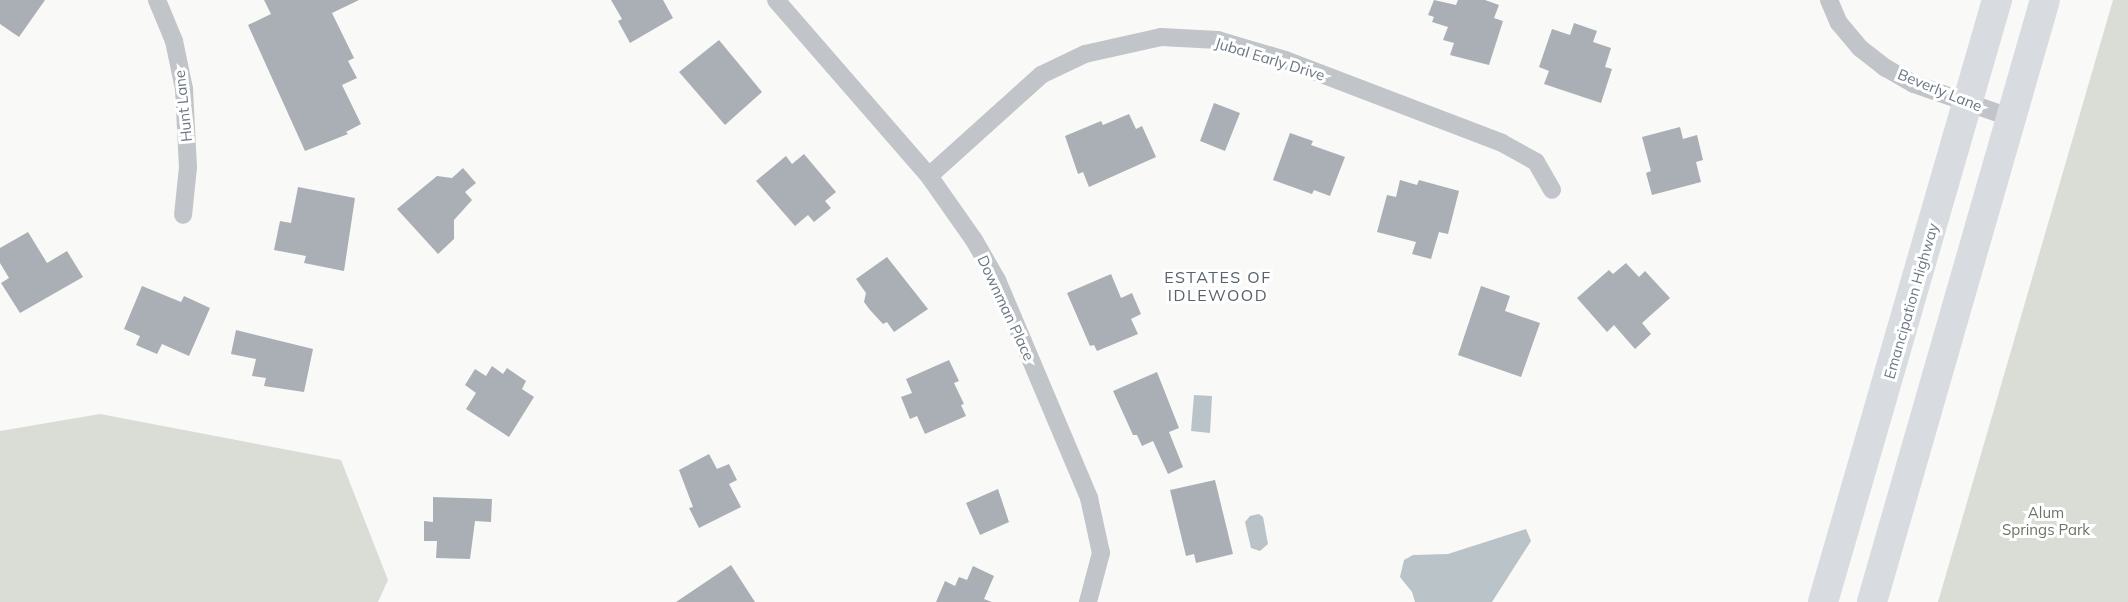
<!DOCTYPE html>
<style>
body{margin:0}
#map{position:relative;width:2128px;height:602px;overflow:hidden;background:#f9f9f7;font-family:Mulish,sans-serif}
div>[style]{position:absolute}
.green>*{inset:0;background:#d9ddd6}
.water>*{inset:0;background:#bac3c7}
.building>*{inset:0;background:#a9afb5}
.minor>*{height:18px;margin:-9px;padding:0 9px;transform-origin:9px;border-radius:9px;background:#c1c4c8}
.primary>*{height:30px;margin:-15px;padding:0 15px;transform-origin:15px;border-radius:15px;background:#d8dbdf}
span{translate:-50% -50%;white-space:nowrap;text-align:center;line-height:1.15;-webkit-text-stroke:6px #fff;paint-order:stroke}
.street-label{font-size:15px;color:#6b7885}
.park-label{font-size:15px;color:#687765}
.neighbourhood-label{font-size:16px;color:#58626a;letter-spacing:1.5px}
</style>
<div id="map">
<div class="green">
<i style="clip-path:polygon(2113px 0,2128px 0,2128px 602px,1938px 602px)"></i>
<i style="clip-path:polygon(100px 414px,341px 460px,388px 580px,378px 602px,0 602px,0 431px)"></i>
</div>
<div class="water">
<i style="clip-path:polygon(1194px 395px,1212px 396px,1210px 433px,1191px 431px)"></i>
<i style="clip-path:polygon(1259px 514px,1263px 517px,1268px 544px,1260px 551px,1251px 548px,1245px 522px,1250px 516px)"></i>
<i style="clip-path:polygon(1526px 529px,1531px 541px,1492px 602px,1415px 602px,1412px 592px,1400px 577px,1404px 560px,1413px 555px,1448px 554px)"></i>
</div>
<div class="building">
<i style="clip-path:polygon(0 0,45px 0,19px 37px,0 24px)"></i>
<i style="clip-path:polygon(264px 0,359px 0,332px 13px,354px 58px,348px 61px,357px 78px,342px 85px,361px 124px,346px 132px,348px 134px,305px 151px,248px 25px,271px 14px)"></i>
<i style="clip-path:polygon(611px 0,663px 0,673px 18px,630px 43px,618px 21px,622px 19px)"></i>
<i style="clip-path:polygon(1434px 0,1456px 5px,1458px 0,1485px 0,1499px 5px,1494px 18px,1503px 21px,1489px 65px,1450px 55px,1454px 43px,1443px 40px,1448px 27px,1432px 22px,1434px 17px,1428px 15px)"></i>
<i style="clip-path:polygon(1574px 23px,1597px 31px,1593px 42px,1611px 48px,1605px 67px,1612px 69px,1601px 103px,1544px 84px,1549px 71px,1539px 67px,1552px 29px,1570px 35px)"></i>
<i style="clip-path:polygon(719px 40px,762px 92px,725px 125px,679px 72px)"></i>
<i style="clip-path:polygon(1214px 103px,1240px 113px,1225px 151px,1200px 141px)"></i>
<i style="clip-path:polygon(1129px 114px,1136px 129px,1142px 126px,1156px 157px,1089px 187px,1083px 172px,1078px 174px,1065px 136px,1101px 121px,1103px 125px)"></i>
<i style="clip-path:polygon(1680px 127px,1683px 139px,1697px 135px,1703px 160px,1696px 162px,1701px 182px,1652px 195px,1646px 173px,1651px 171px,1642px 137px)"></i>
<i style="clip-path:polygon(1290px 133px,1313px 141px,1311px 145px,1345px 157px,1330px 196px,1314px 190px,1312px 194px,1273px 180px)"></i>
<i style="clip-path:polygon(804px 154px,836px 192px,825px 201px,831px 208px,814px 222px,808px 215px,795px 226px,756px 181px,786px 156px,792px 164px)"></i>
<i style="clip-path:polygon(463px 168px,476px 183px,465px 192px,472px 200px,454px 220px,454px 239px,438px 254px,397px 209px,437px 176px,452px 178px)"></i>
<i style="clip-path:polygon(1400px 180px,1417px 185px,1419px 180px,1459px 191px,1448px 234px,1439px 232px,1431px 259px,1412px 254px,1416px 242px,1377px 232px,1387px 195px,1396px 197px)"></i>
<i style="clip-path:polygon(298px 187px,355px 198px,344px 271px,304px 263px,306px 256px,274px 250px,280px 221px,291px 223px)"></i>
<i style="clip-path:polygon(28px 232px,47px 263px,67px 251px,83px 277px,20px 313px,1px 283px,9px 278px,0 263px,0 248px)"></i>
<i style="clip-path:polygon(887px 257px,928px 309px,894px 332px,887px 322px,883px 324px,870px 310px,864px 302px,866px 293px,856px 279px)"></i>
<i style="clip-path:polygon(1626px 263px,1639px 277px,1645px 271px,1670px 298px,1642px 323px,1651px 334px,1635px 349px,1614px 325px,1607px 332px,1577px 298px,1609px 270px,1613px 274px)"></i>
<i style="clip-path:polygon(1111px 274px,1121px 298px,1132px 293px,1141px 314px,1131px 319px,1138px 334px,1097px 351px,1094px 345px,1090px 346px,1067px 293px)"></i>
<i style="clip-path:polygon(142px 286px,181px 302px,184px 296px,210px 308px,189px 356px,162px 344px,157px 354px,136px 345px,140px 336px,124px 329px)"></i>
<i style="clip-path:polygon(1481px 286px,1510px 296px,1505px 311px,1540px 323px,1521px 377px,1458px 355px)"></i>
<i style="clip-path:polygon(236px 330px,313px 349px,304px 392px,264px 386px,266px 378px,252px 376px,256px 359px,231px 354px)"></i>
<i style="clip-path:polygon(949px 360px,959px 381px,954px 383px,964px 404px,961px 405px,966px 416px,925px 434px,917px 416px,910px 419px,901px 397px,912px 393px,906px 379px)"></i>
<i style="clip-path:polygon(492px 366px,503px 374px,507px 368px,526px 381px,522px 389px,534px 397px,509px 437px,466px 409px,476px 393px,465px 385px,475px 369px,486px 376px)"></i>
<i style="clip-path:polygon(1157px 372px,1179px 428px,1169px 432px,1183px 467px,1168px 474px,1153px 441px,1142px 446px,1137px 435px,1133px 435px,1113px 391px)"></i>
<i style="clip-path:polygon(709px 454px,717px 469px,729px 464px,737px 480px,729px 484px,741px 507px,699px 528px,689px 508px,693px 507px,679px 470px)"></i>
<i style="clip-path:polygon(1215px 480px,1233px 554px,1196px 563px,1194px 554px,1186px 556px,1170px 490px)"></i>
<i style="clip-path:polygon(998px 489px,1009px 522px,980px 535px,966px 503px)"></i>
<i style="clip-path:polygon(433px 497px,492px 499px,491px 522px,475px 521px,470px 559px,436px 558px,437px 541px,424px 541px,424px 521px,433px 522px)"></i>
<i style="clip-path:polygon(731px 565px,755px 602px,676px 602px)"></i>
<i style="clip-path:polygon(973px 566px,994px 576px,984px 599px,992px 602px,936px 602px,945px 581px,955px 586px,959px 577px,967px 580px)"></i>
</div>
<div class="minor">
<i style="left:157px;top:0;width:44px;rotate:67.5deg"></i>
<i style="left:174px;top:41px;width:49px;rotate:78.2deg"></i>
<i style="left:184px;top:89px;width:78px;rotate:87.1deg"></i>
<i style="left:188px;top:167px;width:48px;rotate:95.9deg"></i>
<i style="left:776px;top:0;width:233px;rotate:49deg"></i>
<i style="left:929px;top:176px;width:78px;rotate:54.9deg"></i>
<i style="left:974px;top:240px;width:46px;rotate:60.1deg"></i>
<i style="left:997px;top:280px;width:237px;rotate:67.1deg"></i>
<i style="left:1089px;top:498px;width:56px;rotate:77.7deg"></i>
<i style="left:1101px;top:553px;width:51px;rotate:104.9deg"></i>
<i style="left:1829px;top:0;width:25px;rotate:67deg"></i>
<i style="left:1839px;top:23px;width:33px;rotate:50deg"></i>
<i style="left:1860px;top:48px;width:33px;rotate:38deg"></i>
<i style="left:1886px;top:68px;width:32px;rotate:30deg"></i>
<i style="left:1914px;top:84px;width:104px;rotate:19.1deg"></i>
<i style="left:929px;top:176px;width:151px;rotate:-42deg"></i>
<i style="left:1041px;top:75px;width:49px;rotate:-25.5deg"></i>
<i style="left:1085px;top:54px;width:78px;rotate:-12.6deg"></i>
<i style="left:1161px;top:37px;width:57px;rotate:3deg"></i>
<i style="left:1218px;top:40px;width:70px;rotate:16.6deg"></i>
<i style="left:1285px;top:60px;width:232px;rotate:20.9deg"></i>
<i style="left:1502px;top:143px;width:39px;rotate:29deg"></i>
<i style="left:1536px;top:162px;width:32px;rotate:60deg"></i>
</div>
<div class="primary">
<i style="left:1823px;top:602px;width:627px;rotate:-73.88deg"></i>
<i style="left:1872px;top:602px;width:626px;rotate:-73.97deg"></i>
</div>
<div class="street-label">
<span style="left:1270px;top:59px;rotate:17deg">Jubal Early Drive</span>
<span style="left:1940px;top:90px;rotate:22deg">Beverly Lane</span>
<span style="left:183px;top:106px;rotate:-96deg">Hunt Lane</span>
<span style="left:1911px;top:301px;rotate:-74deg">Emancipation Highway</span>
<span style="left:1006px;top:308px;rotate:65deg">Downman Place</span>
</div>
<div class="park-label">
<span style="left:2046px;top:521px">Alum<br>Springs Park</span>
</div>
<div class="neighbourhood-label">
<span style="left:1218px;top:286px">ESTATES OF<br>IDLEWOOD</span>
</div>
</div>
